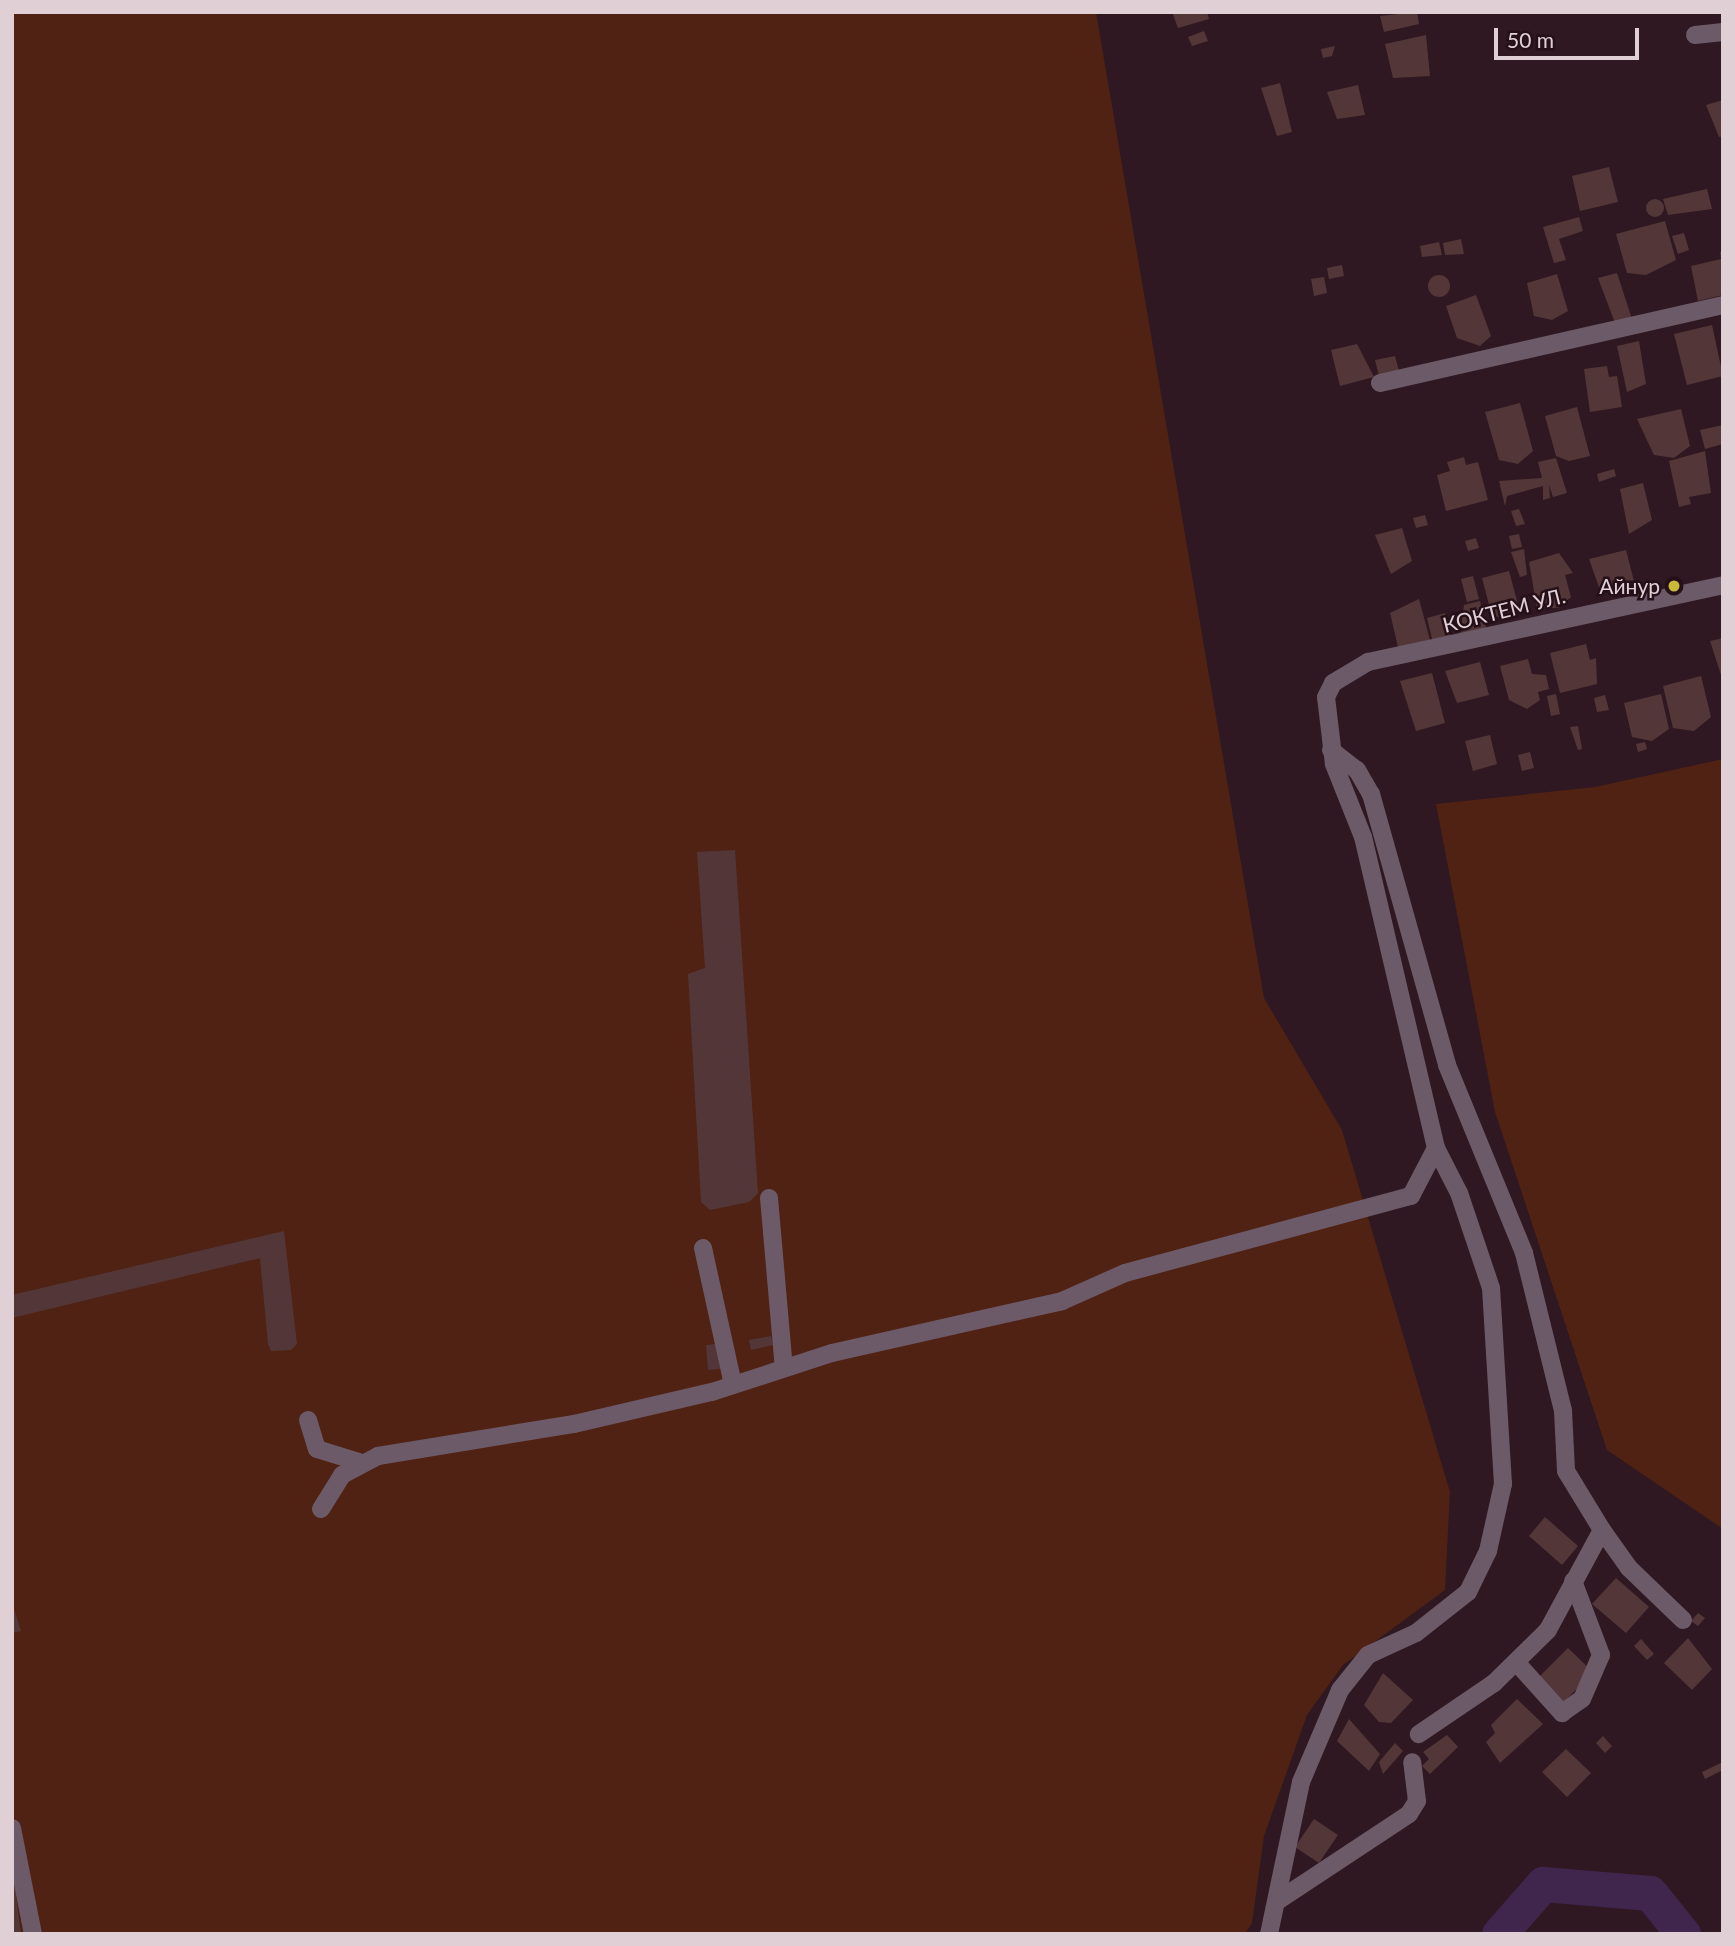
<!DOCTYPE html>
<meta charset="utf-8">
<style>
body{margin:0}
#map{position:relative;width:1735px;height:1946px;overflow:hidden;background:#2f1821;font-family:Lato,sans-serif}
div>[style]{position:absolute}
.green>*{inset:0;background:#4f2213}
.river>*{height:35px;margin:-17.5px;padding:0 17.5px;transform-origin:17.5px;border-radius:17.5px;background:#40264d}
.building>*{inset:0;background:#533738}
.round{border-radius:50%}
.street>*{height:18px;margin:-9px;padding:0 9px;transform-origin:9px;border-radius:9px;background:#6d5a68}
.dots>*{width:19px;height:19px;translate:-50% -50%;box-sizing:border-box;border:4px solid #250f18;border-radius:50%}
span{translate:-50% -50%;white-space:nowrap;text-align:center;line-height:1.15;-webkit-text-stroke:5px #250f18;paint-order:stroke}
.poi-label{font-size:21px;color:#e0d0d5}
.right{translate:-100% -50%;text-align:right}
.street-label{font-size:21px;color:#e0d0d5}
.frame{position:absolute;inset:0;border:14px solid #e0d0d5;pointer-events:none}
.scale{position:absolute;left:1494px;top:28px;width:145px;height:32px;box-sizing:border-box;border:4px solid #e0d0d5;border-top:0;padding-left:9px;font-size:21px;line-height:24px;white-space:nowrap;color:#e0d0d5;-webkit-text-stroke:5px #250f18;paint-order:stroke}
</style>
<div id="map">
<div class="green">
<i style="clip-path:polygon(12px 12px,1096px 12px,1264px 998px,1342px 1130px,1450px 1492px,1445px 1590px,1343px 1665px,1307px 1715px,1264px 1836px,1252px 1923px,1245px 1934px,12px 1934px)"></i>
<i style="clip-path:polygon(1723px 759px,1723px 1529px,1607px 1450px,1495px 1112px,1436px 804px,1595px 787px)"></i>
</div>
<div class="river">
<i style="left:1499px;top:1934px;width:67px;rotate:-48.7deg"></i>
<i style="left:1543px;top:1884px;width:107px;rotate:4.8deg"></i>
<i style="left:1650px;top:1893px;width:53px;rotate:51.2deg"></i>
</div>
<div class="building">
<i style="clip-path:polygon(1172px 12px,1207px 12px,1209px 19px,1178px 28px)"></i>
<i style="clip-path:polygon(1417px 12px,1419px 24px,1384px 32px,1380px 16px)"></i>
<i style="clip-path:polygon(1204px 31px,1208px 41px,1192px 46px,1188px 37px)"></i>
<i style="clip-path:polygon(1426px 35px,1430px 76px,1393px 78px,1385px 44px)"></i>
<i style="clip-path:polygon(1335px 46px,1332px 56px,1323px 58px,1321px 49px)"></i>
<i style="clip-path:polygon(1280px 83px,1292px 132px,1277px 136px,1261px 88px)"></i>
<i style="clip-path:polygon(1358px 85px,1365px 115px,1337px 119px,1327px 92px)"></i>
<i style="clip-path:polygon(1723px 100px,1723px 136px,1719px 137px,1706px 105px)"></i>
<i style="clip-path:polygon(1609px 167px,1618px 202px,1580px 211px,1572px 176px)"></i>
<i style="clip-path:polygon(1707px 189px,1712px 209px,1668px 215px,1663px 199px)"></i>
<i class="round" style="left:1646px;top:199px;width:18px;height:18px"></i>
<i style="clip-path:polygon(1579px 217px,1583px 231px,1559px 239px,1566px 260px,1554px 263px,1543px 227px)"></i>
<i style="clip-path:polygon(1665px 221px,1676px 260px,1646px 275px,1627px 273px,1616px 234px)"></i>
<i style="clip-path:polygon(1684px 233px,1689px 250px,1678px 254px,1672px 236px)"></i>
<i style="clip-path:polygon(1461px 239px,1464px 254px,1445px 255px,1443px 243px)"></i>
<i style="clip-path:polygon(1439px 242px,1442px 255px,1422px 257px,1420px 246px)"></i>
<i style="clip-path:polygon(1720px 252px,1723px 252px,1723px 295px,1698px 301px,1691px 266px,1721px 259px)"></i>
<i style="clip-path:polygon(1342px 265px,1344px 276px,1329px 279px,1327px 268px)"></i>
<i style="clip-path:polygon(1617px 273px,1632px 319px,1615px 323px,1598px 278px)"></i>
<i style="clip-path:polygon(1557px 274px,1568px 311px,1552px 320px,1534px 316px,1527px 283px)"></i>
<i class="round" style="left:1428px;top:275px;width:22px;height:22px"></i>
<i style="clip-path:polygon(1324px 277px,1327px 293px,1314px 296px,1311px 279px)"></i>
<i style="clip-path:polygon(1476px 295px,1491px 336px,1480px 346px,1457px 338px,1446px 306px)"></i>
<i style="clip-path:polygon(1712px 325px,1723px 376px,1687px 385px,1674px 334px)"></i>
<i style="clip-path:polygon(1639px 341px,1646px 384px,1627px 392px,1617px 346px)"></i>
<i style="clip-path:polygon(1357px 344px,1374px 377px,1340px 386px,1331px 350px)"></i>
<i style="clip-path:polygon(1395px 356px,1399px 371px,1379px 376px,1375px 360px)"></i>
<i style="clip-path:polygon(1607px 366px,1609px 377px,1617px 376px,1622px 407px,1590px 412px,1584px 369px)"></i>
<i style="clip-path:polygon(1520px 403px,1533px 451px,1518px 464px,1499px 460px,1485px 412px)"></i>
<i style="clip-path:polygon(1577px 407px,1590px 456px,1569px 461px,1556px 456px,1545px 416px)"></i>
<i style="clip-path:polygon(1681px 409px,1690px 446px,1674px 458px,1654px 455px,1637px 419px)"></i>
<i style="clip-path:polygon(1723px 425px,1723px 444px,1705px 449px,1700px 430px)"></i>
<i style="clip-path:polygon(1705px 451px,1711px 493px,1689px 497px,1691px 504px,1679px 507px,1669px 461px)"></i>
<i style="clip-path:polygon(1464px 457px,1466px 465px,1478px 462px,1488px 500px,1446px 511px,1437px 475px,1450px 471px,1447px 462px)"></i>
<i style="clip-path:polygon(1556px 458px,1567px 493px,1553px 497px,1549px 485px,1550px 498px,1543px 500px,1543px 486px,1507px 496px,1505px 506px,1499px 481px,1542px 478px,1538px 462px)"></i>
<i style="clip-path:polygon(1614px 469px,1616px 476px,1599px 482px,1597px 474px)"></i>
<i style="clip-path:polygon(1643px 483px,1652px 520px,1629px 534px,1620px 489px)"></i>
<i style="clip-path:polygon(1519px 509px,1525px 524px,1516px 526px,1511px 511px)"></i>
<i style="clip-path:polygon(1425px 515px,1428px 525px,1416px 528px,1413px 518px)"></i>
<i style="clip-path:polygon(1402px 528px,1412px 561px,1391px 574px,1375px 535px)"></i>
<i style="clip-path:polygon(1519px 534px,1522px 547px,1512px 549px,1509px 536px)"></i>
<i style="clip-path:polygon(1476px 538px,1479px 548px,1468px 551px,1465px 541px)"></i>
<i style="clip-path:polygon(1524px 549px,1527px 575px,1520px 577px,1511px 552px)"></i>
<i style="clip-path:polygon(1626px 550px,1635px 585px,1601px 593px,1589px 559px)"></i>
<i style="clip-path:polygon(1559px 553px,1573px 573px,1565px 575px,1571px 597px,1558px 608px,1537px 608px,1529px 562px)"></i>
<i style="clip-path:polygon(1509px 571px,1520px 612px,1508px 619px,1492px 616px,1482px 578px)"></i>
<i style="clip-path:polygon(1473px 576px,1479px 599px,1467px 602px,1461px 579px)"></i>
<i style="clip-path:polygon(1419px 599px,1430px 640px,1398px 647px,1390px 613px)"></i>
<i style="clip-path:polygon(1480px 601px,1487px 632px,1460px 633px,1464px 605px)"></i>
<i style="clip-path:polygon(1445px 613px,1452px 641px,1433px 643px,1427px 618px)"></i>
<i style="clip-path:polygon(1723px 638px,1723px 681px,1710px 641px)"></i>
<i style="clip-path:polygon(1586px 644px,1590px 660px,1596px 658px,1597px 684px,1560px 693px,1550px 653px)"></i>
<i style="clip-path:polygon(1528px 659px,1532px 674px,1546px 675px,1549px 689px,1538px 692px,1540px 700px,1527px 709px,1509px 700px,1500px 666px)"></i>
<i style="clip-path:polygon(1480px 662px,1489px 695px,1457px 703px,1445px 671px)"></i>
<i style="clip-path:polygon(1432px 673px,1445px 723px,1416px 731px,1400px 681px)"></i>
<i style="clip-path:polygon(1701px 676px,1711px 717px,1694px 731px,1673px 728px,1663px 686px)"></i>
<i style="clip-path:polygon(1556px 694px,1560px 714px,1551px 716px,1547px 696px)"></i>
<i style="clip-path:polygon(1661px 694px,1669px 729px,1652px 741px,1632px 737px,1624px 703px)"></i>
<i style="clip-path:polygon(1605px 695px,1609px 710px,1597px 712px,1594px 698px)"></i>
<i style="clip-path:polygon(1578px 726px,1582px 749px,1578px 750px,1570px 727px)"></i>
<i style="clip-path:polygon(1490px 735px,1497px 764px,1473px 771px,1465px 741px)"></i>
<i style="clip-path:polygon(1645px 742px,1647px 749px,1638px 752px,1636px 744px)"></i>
<i style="clip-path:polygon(1530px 752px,1534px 768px,1522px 771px,1518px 755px)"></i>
<i style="clip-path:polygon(735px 850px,758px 1193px,749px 1202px,710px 1210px,701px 1202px,688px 974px,705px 968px,697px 852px)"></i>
<i style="clip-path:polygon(284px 1231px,297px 1344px,291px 1350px,271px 1351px,268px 1344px,260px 1258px,12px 1318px,12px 1295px)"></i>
<i style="clip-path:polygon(771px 1336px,773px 1345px,751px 1350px,749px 1340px)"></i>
<i style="clip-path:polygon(725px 1343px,728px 1368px,708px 1370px,706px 1345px)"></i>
<i style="clip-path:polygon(1545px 1517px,1578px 1546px,1562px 1565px,1529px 1536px)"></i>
<i style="clip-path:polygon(1616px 1578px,1649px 1607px,1626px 1633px,1592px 1604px)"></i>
<i style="clip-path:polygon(12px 1603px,21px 1631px,12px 1633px)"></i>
<i style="clip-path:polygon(1698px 1613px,1705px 1618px,1698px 1626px,1691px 1621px)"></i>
<i style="clip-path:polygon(1688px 1638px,1712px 1669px,1692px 1690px,1664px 1663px)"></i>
<i style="clip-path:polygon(1641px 1639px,1654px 1654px,1647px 1660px,1634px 1646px)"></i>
<i style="clip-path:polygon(1568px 1648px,1593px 1672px,1563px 1703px,1538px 1678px)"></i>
<i style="clip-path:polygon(1383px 1673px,1413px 1700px,1391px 1723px,1379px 1722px,1364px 1705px)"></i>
<i style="clip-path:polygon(1517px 1699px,1543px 1724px,1500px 1763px,1486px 1742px,1495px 1733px,1491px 1725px)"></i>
<i style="clip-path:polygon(1349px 1719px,1380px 1754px,1369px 1771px,1337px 1741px)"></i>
<i style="clip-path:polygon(1447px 1735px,1458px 1747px,1430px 1774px,1422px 1766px,1429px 1759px,1423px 1752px)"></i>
<i style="clip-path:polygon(1603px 1736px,1612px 1746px,1605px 1753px,1596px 1743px)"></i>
<i style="clip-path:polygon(1395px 1743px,1403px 1751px,1383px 1774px,1379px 1762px)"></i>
<i style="clip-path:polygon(1566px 1749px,1591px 1773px,1567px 1797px,1542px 1772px)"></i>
<i style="clip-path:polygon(1723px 1762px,1723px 1770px,1705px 1779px,1702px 1772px)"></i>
<i style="clip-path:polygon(1314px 1819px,1338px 1835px,1319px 1863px,1295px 1847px)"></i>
<i style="clip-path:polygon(12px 1880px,14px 1880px,21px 1934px,12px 1934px)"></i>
</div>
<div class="street">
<i style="left:1695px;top:35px;width:28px;rotate:-6deg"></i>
<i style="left:1380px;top:383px;width:352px;rotate:-12.8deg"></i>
<i style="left:1331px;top:750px;width:33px;rotate:38deg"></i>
<i style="left:1357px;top:770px;width:28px;rotate:60deg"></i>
<i style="left:1371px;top:794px;width:281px;rotate:74.3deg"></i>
<i style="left:1447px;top:1065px;width:203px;rotate:67.7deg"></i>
<i style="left:1524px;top:1253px;width:163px;rotate:76.1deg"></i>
<i style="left:1563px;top:1411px;width:60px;rotate:87.1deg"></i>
<i style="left:1566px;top:1471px;width:69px;rotate:58.6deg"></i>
<i style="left:1602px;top:1530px;width:114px;rotate:118.4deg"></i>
<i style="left:1548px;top:1630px;width:76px;rotate:135.5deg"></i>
<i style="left:1494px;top:1683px;width:91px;rotate:145.8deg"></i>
<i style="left:769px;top:1198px;width:171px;rotate:85deg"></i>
<i style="left:703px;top:1248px;width:140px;rotate:77.6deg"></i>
<i style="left:308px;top:1420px;width:30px;rotate:73deg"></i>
<i style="left:317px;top:1449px;width:44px;rotate:17.2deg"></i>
<i style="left:321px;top:1509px;width:40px;rotate:-58deg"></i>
<i style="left:342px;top:1475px;width:41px;rotate:-27.8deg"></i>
<i style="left:378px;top:1456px;width:199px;rotate:-9.3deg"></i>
<i style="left:574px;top:1424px;width:142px;rotate:-13.1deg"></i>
<i style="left:712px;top:1392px;width:126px;rotate:-18deg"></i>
<i style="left:832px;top:1353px;width:236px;rotate:-12.7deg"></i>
<i style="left:1062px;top:1301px;width:69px;rotate:-24deg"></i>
<i style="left:1125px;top:1273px;width:296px;rotate:-15.1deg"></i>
<i style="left:1411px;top:1196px;width:54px;rotate:-62.5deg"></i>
<i style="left:1602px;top:1530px;width:47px;rotate:54.6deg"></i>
<i style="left:1629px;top:1568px;width:75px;rotate:43.9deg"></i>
<i style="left:1516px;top:1662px;width:69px;rotate:48deg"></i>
<i style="left:1562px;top:1713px;width:24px;rotate:-35deg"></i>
<i style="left:1582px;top:1699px;width:48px;rotate:-66.6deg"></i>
<i style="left:1601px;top:1655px;width:79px;rotate:-110.7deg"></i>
<i style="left:12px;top:1828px;width:108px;rotate:78.8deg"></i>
<i style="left:1279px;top:1900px;width:156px;rotate:-33.5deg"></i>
<i style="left:1409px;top:1814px;width:15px;rotate:-58deg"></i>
<i style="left:1417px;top:1801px;width:39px;rotate:-97deg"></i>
<i style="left:1269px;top:1934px;width:155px;rotate:-78.1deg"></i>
<i style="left:1301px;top:1782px;width:100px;rotate:-67deg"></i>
<i style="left:1340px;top:1690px;width:45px;rotate:-51.3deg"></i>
<i style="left:1368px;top:1655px;width:53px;rotate:-24.6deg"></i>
<i style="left:1416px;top:1633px;width:66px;rotate:-38.3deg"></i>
<i style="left:1468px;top:1592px;width:46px;rotate:-64deg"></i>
<i style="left:1488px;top:1551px;width:69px;rotate:-77.4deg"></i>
<i style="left:1503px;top:1484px;width:196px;rotate:-93.5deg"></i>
<i style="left:1491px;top:1288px;width:100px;rotate:-108.6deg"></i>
<i style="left:1459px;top:1193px;width:51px;rotate:-117.1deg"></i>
<i style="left:1436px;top:1148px;width:319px;rotate:-103.2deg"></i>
<i style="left:1363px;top:837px;width:79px;rotate:-111.7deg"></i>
<i style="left:1334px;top:764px;width:67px;rotate:-96.8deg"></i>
<i style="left:1326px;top:697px;width:16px;rotate:-63deg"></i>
<i style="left:1333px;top:683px;width:41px;rotate:-31deg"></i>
<i style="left:1368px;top:662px;width:363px;rotate:-12.2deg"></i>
</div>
<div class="dots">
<i style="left:1674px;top:586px;background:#c9ba3a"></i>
</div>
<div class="poi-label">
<span class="right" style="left:1660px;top:586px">Айнур</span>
</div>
<div class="street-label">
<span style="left:1504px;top:610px;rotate:-14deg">КОКТЕМ УЛ.</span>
</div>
<div class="frame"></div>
<div class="scale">50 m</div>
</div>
